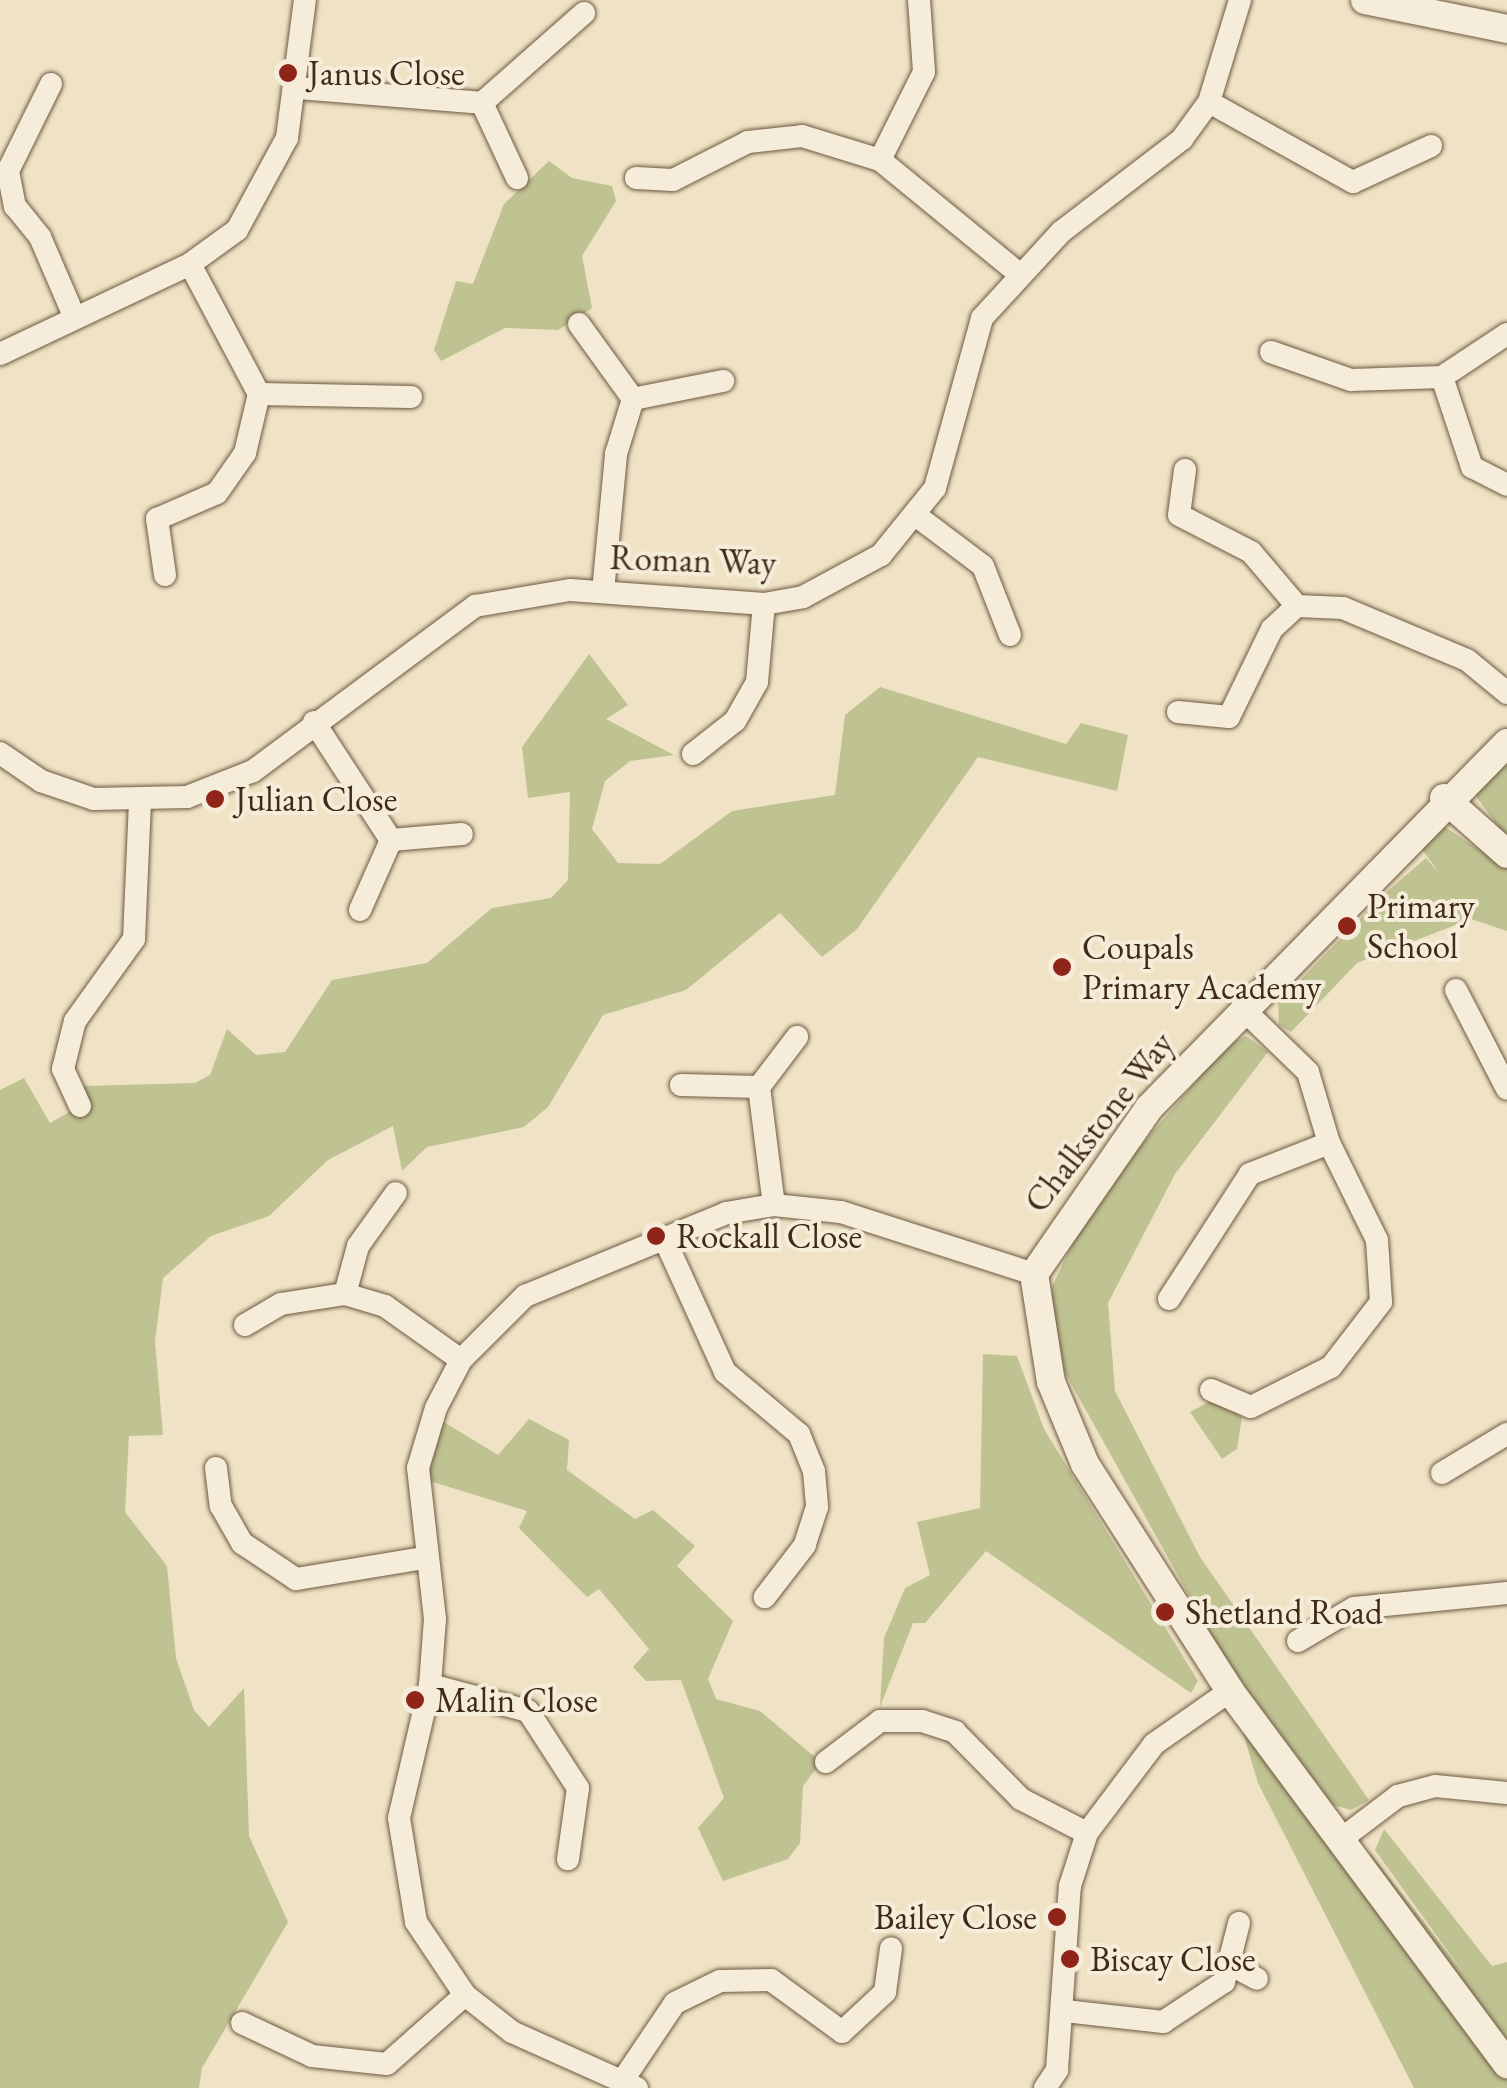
<!DOCTYPE html>
<style>
body{margin:0}
#map{position:relative;width:1507px;height:2088px;overflow:hidden;background:#f0e3c5;font-family:"EB Garamond",serif}
div>[style]{position:absolute}
.green>*{inset:0;background:#bfc291}
.roads{filter:drop-shadow(0 0 2px #6d5942) drop-shadow(0 0 2px #6d5942)}
.minor>*{height:22px;margin:-11px;padding:0 11px;transform-origin:11px;border-radius:11px;background:#f5edd9}
.tertiary>*{height:28px;margin:-14px;padding:0 14px;transform-origin:14px;border-radius:14px;background:#f5edd9}
.dots>*{width:28px;height:28px;translate:-50% -50%;box-sizing:border-box;border:5px solid #f5edd9;border-radius:50%}
span{translate:-50% -50%;white-space:nowrap;text-align:center;line-height:1.15;-webkit-text-stroke:8px #f5edd9;paint-order:stroke}
.poi-label{font-size:35px;color:#412b17}
.left{translate:0 -50%;text-align:left}
.right{translate:-100% -50%;text-align:right}
.street-label{font-size:35px;color:#412b17}
</style>
<div id="map">
<div class="green">
<i style="clip-path:polygon(549px 161px,572px 178px,612px 186px,616px 201px,582px 256px,592px 308px,558px 330px,505px 328px,441px 361px,434px 350px,456px 281px,473px 284px,504px 204px)"></i>
<i style="clip-path:polygon(589px 654px,628px 705px,606px 719px,674px 755px,630px 761px,605px 781px,592px 829px,618px 863px,660px 864px,732px 811px,835px 795px,845px 715px,880px 687px,1066px 744px,1081px 723px,1128px 735px,1117px 791px,978px 757px,857px 929px,822px 957px,780px 913px,686px 990px,603px 1015px,548px 1107px,524px 1127px,427px 1147px,402px 1171px,393px 1126px,328px 1160px,269px 1216px,211px 1236px,163px 1278px,155px 1341px,163px 1435px,129px 1436px,125px 1512px,167px 1566px,176px 1658px,194px 1710px,209px 1727px,244px 1688px,249px 1836px,288px 1922px,202px 2068px,199px 2088px,0 2088px,0 1090px,24px 1078px,50px 1123px,80px 1106px,84px 1086px,195px 1083px,210px 1075px,227px 1029px,256px 1055px,285px 1052px,332px 980px,427px 963px,492px 908px,551px 898px,568px 880px,570px 792px,528px 798px,522px 747px)"></i>
<i style="clip-path:polygon(1507px 752px,1507px 839px,1473px 792px)"></i>
<i style="clip-path:polygon(1442px 825px,1507px 868px,1507px 931px,1471px 919px,1357px 963px,1291px 1032px,1279px 1025px,1278px 1003px,1383px 895px,1426px 858px,1439px 873px,1417px 842px)"></i>
<i style="clip-path:polygon(1246px 1036px,1268px 1052px,1175px 1174px,1108px 1303px,1115px 1391px,1200px 1557px,1369px 1800px,1351px 1810px,1333px 1805px,1225px 1660px,1054px 1353px,1052px 1287px,1091px 1204px,1227px 1045px)"></i>
<i style="clip-path:polygon(983px 1354px,1017px 1356px,1044px 1429px,1198px 1681px,1191px 1693px,986px 1551px,925px 1623px,913px 1623px,880px 1707px,884px 1638px,905px 1588px,930px 1575px,917px 1522px,980px 1508px)"></i>
<i style="clip-path:polygon(1216px 1398px,1242px 1417px,1237px 1449px,1222px 1459px,1190px 1412px)"></i>
<i style="clip-path:polygon(529px 1419px,569px 1440px,567px 1470px,635px 1519px,653px 1510px,695px 1546px,677px 1566px,733px 1621px,708px 1679px,716px 1699px,760px 1711px,821px 1762px,803px 1786px,800px 1843px,788px 1859px,723px 1881px,698px 1828px,724px 1798px,681px 1680px,646px 1681px,633px 1667px,649px 1649px,599px 1589px,587px 1597px,519px 1528px,527px 1511px,423px 1479px,442px 1421px,498px 1455px)"></i>
<i style="clip-path:polygon(1238px 1716px,1353px 1863px,1371px 1854px,1465px 1975px,1375px 1850px,1384px 1829px,1492px 1966px,1507px 1962px,1507px 2088px,1414px 2088px,1258px 1783px)"></i>
</div>
<div class="roads">
<div class="minor">
<i style="left:919px;top:0;width:72px;rotate:86deg"></i>
<i style="left:924px;top:72px;width:98px;rotate:116.6deg"></i>
<i style="left:880px;top:160px;width:177px;rotate:39.3deg"></i>
<i style="left:51px;top:84px;width:97px;rotate:116.3deg"></i>
<i style="left:8px;top:171px;width:36px;rotate:79deg"></i>
<i style="left:15px;top:206px;width:40px;rotate:51deg"></i>
<i style="left:40px;top:237px;width:86px;rotate:66.7deg"></i>
<i style="left:297px;top:88px;width:186px;rotate:4.6deg"></i>
<i style="left:482px;top:103px;width:83px;rotate:65deg"></i>
<i style="left:1209px;top:102px;width:165px;rotate:29.1deg"></i>
<i style="left:1353px;top:182px;width:86px;rotate:-24.8deg"></i>
<i style="left:482px;top:103px;width:136px;rotate:-41.4deg"></i>
<i style="left:636px;top:178px;width:37px;rotate:3deg"></i>
<i style="left:673px;top:180px;width:84px;rotate:-26.9deg"></i>
<i style="left:748px;top:142px;width:54px;rotate:-6.3deg"></i>
<i style="left:802px;top:136px;width:82px;rotate:17.1deg"></i>
<i style="left:579px;top:324px;width:92px;rotate:54.2deg"></i>
<i style="left:1271px;top:352px;width:85px;rotate:19.3deg"></i>
<i style="left:1351px;top:380px;width:91px;rotate:-1.9deg"></i>
<i style="left:1442px;top:377px;width:78px;rotate:-33.5deg"></i>
<i style="left:0;top:354px;width:210px;rotate:-25.3deg"></i>
<i style="left:190px;top:264px;width:58px;rotate:-35.9deg"></i>
<i style="left:237px;top:230px;width:105px;rotate:-61.5deg"></i>
<i style="left:287px;top:138px;width:139px;rotate:-82.6deg"></i>
<i style="left:1442px;top:377px;width:95px;rotate:71.6deg"></i>
<i style="left:1472px;top:467px;width:39px;rotate:27deg"></i>
<i style="left:259px;top:394px;width:152px;rotate:1.1deg"></i>
<i style="left:1185px;top:470px;width:45px;rotate:97.6deg"></i>
<i style="left:1179px;top:515px;width:81px;rotate:27.2deg"></i>
<i style="left:1251px;top:552px;width:71px;rotate:49.6deg"></i>
<i style="left:918px;top:517px;width:81px;rotate:37deg"></i>
<i style="left:983px;top:566px;width:74px;rotate:68.6deg"></i>
<i style="left:165px;top:575px;width:57px;rotate:-98.1deg"></i>
<i style="left:157px;top:519px;width:65px;rotate:-23.4deg"></i>
<i style="left:217px;top:493px;width:49px;rotate:-55deg"></i>
<i style="left:245px;top:453px;width:61px;rotate:-76.7deg"></i>
<i style="left:259px;top:394px;width:147px;rotate:-118deg"></i>
<i style="left:603px;top:592px;width:139px;rotate:-84.6deg"></i>
<i style="left:616px;top:454px;width:58px;rotate:-72.8deg"></i>
<i style="left:633px;top:399px;width:92px;rotate:-11.3deg"></i>
<i style="left:1178px;top:712px;width:51px;rotate:5.6deg"></i>
<i style="left:1229px;top:717px;width:98px;rotate:-64deg"></i>
<i style="left:1272px;top:629px;width:34px;rotate:-43deg"></i>
<i style="left:1297px;top:606px;width:46px;rotate:2.5deg"></i>
<i style="left:1343px;top:608px;width:134px;rotate:22.8deg"></i>
<i style="left:1467px;top:660px;width:52px;rotate:39.5deg"></i>
<i style="left:314px;top:722px;width:141px;rotate:56.9deg"></i>
<i style="left:391px;top:840px;width:71px;rotate:-4.8deg"></i>
<i style="left:0;top:753px;width:50px;rotate:34.3deg"></i>
<i style="left:41px;top:781px;width:56px;rotate:18.8deg"></i>
<i style="left:94px;top:799px;width:93px;rotate:-1.2deg"></i>
<i style="left:187px;top:797px;width:71px;rotate:-21.5deg"></i>
<i style="left:253px;top:771px;width:277px;rotate:-36.6deg"></i>
<i style="left:475px;top:606px;width:96px;rotate:-9.6deg"></i>
<i style="left:570px;top:590px;width:195px;rotate:4.1deg"></i>
<i style="left:764px;top:604px;width:40px;rotate:-10deg"></i>
<i style="left:803px;top:597px;width:89px;rotate:-28.3deg"></i>
<i style="left:881px;top:555px;width:86px;rotate:-51.1deg"></i>
<i style="left:935px;top:488px;width:176px;rotate:-74.5deg"></i>
<i style="left:982px;top:318px;width:117px;rotate:-47.4deg"></i>
<i style="left:1061px;top:232px;width:153px;rotate:-37.5deg"></i>
<i style="left:1182px;top:139px;width:46px;rotate:-53.9deg"></i>
<i style="left:1209px;top:102px;width:107px;rotate:-73.1deg"></i>
<i style="left:693px;top:754px;width:53px;rotate:-38.2deg"></i>
<i style="left:735px;top:721px;width:45px;rotate:-60.6deg"></i>
<i style="left:757px;top:682px;width:78px;rotate:-84.9deg"></i>
<i style="left:360px;top:910px;width:77px;rotate:-66.1deg"></i>
<i style="left:1456px;top:990px;width:111px;rotate:62.7deg"></i>
<i style="left:681px;top:1085px;width:78px;rotate:1.5deg"></i>
<i style="left:759px;top:1087px;width:119px;rotate:82.8deg"></i>
<i style="left:759px;top:1087px;width:63px;rotate:-52.8deg"></i>
<i style="left:80px;top:1106px;width:41px;rotate:-114.7deg"></i>
<i style="left:63px;top:1069px;width:49px;rotate:-76deg"></i>
<i style="left:75px;top:1021px;width:101px;rotate:-54.3deg"></i>
<i style="left:134px;top:939px;width:137px;rotate:-87.5deg"></i>
<i style="left:664px;top:1238px;width:147px;rotate:65.5deg"></i>
<i style="left:725px;top:1372px;width:97px;rotate:40deg"></i>
<i style="left:799px;top:1434px;width:40px;rotate:68deg"></i>
<i style="left:814px;top:1471px;width:36px;rotate:85deg"></i>
<i style="left:817px;top:1507px;width:40px;rotate:108deg"></i>
<i style="left:805px;top:1545px;width:66px;rotate:127.6deg"></i>
<i style="left:345px;top:1294px;width:50px;rotate:-74.8deg"></i>
<i style="left:358px;top:1246px;width:65px;rotate:-54.4deg"></i>
<i style="left:1169px;top:1299px;width:149px;rotate:-57.1deg"></i>
<i style="left:1250px;top:1174px;width:85px;rotate:-21.4deg"></i>
<i style="left:245px;top:1325px;width:42px;rotate:-30.3deg"></i>
<i style="left:281px;top:1304px;width:65px;rotate:-8.9deg"></i>
<i style="left:345px;top:1294px;width:42px;rotate:16.7deg"></i>
<i style="left:385px;top:1306px;width:93px;rotate:35.4deg"></i>
<i style="left:1211px;top:1390px;width:43px;rotate:23deg"></i>
<i style="left:1251px;top:1407px;width:89px;rotate:-26.6deg"></i>
<i style="left:1331px;top:1367px;width:82px;rotate:-52.4deg"></i>
<i style="left:1381px;top:1302px;width:62px;rotate:-93.7deg"></i>
<i style="left:1377px;top:1240px;width:108px;rotate:-116.3deg"></i>
<i style="left:1329px;top:1143px;width:74px;rotate:-106.5deg"></i>
<i style="left:1308px;top:1072px;width:92px;rotate:-135.9deg"></i>
<i style="left:216px;top:1468px;width:38px;rotate:83deg"></i>
<i style="left:221px;top:1506px;width:43px;rotate:60.4deg"></i>
<i style="left:242px;top:1543px;width:65px;rotate:33.7deg"></i>
<i style="left:296px;top:1579px;width:130px;rotate:-9.3deg"></i>
<i style="left:1442px;top:1473px;width:76px;rotate:-31deg"></i>
<i style="left:1298px;top:1641px;width:65px;rotate:-30.5deg"></i>
<i style="left:1354px;top:1608px;width:154px;rotate:-5.6deg"></i>
<i style="left:430px;top:1685px;width:101px;rotate:14.9deg"></i>
<i style="left:528px;top:1711px;width:92px;rotate:57deg"></i>
<i style="left:578px;top:1788px;width:72px;rotate:98deg"></i>
<i style="left:826px;top:1762px;width:68px;rotate:-37.2deg"></i>
<i style="left:880px;top:1721px;width:42px"></i>
<i style="left:922px;top:1721px;width:35px;rotate:18deg"></i>
<i style="left:955px;top:1732px;width:94px;rotate:45.4deg"></i>
<i style="left:1021px;top:1799px;width:74px;rotate:27.3deg"></i>
<i style="left:1340px;top:1840px;width:73px;rotate:-37.2deg"></i>
<i style="left:1398px;top:1796px;width:38px;rotate:-15deg"></i>
<i style="left:1435px;top:1786px;width:72px;rotate:5.6deg"></i>
<i style="left:1233px;top:1966px;width:27px;rotate:28deg"></i>
<i style="left:1065px;top:2011px;width:99px;rotate:6.4deg"></i>
<i style="left:1163px;top:2022px;width:73px;rotate:-33.3deg"></i>
<i style="left:1224px;top:1982px;width:61px;rotate:-75.7deg"></i>
<i style="left:242px;top:2023px;width:77px;rotate:25.2deg"></i>
<i style="left:312px;top:2056px;width:75px;rotate:6.1deg"></i>
<i style="left:387px;top:2064px;width:104px;rotate:-41.5deg"></i>
<i style="left:625px;top:2077px;width:89px;rotate:-56deg"></i>
<i style="left:675px;top:2003px;width:50px;rotate:-26.1deg"></i>
<i style="left:720px;top:1981px;width:51px;rotate:-1.1deg"></i>
<i style="left:771px;top:1980px;width:88px;rotate:36.2deg"></i>
<i style="left:842px;top:2032px;width:59px;rotate:-42.9deg"></i>
<i style="left:885px;top:1992px;width:44px;rotate:-82.2deg"></i>
<i style="left:637px;top:2088px;width:137px;rotate:-155.9deg"></i>
<i style="left:512px;top:2032px;width:60px;rotate:-141.8deg"></i>
<i style="left:465px;top:1995px;width:88px;rotate:-123.9deg"></i>
<i style="left:416px;top:1922px;width:105px;rotate:-99.3deg"></i>
<i style="left:399px;top:1818px;width:137px;rotate:-76.9deg"></i>
<i style="left:430px;top:1685px;width:66px;rotate:-85.7deg"></i>
<i style="left:435px;top:1619px;width:152px;rotate:-96.4deg"></i>
<i style="left:418px;top:1468px;width:63px;rotate:-73.3deg"></i>
<i style="left:436px;top:1408px;width:54px;rotate:-62.5deg"></i>
<i style="left:461px;top:1360px;width:91px;rotate:-45deg"></i>
<i style="left:525px;top:1296px;width:217px;rotate:-22.4deg"></i>
<i style="left:726px;top:1213px;width:49px;rotate:-9.5deg"></i>
<i style="left:774px;top:1205px;width:67px;rotate:6deg"></i>
<i style="left:841px;top:1212px;width:203px;rotate:17.8deg"></i>
<i style="left:1045px;top:2088px;width:22px;rotate:-56deg"></i>
<i style="left:1057px;top:2070px;width:184px;rotate:-86deg"></i>
<i style="left:1070px;top:1886px;width:56px;rotate:-72.2deg"></i>
<i style="left:1087px;top:1833px;width:111px;rotate:-53deg"></i>
<i style="left:1154px;top:1744px;width:93px;rotate:-34.9deg"></i>
</div>
<div class="tertiary">
<i style="left:1365px;top:0;width:145px;rotate:11.5deg"></i>
<i style="left:1507px;top:743px;width:511px;rotate:134.45deg"></i>
<i style="left:1149px;top:1108px;width:202px;rotate:124.7deg"></i>
<i style="left:1034px;top:1274px;width:109px;rotate:81.1deg"></i>
<i style="left:1051px;top:1382px;width:89px;rotate:67.5deg"></i>
<i style="left:1085px;top:1464px;width:269px;rotate:57.4deg"></i>
<i style="left:1230px;top:1691px;width:465px;rotate:53.4deg"></i>
<i style="left:1444px;top:798px;width:84px;rotate:41.6deg"></i>
</div>
</div>
<div class="dots">
<i style="left:288px;top:73px;background:#8f2418"></i>
<i style="left:215px;top:799px;background:#8f2418"></i>
<i style="left:1347px;top:926px;background:#8f2418"></i>
<i style="left:1062px;top:967px;background:#8f2418"></i>
<i style="left:656px;top:1236px;background:#8f2418"></i>
<i style="left:1165px;top:1612px;background:#8f2418"></i>
<i style="left:415px;top:1700px;background:#8f2418"></i>
<i style="left:1057px;top:1917px;background:#8f2418"></i>
<i style="left:1070px;top:1959px;background:#8f2418"></i>
</div>
<div class="poi-label">
<span class="left" style="left:308px;top:73px">Janus Close</span>
<span class="left" style="left:235px;top:799px">Julian Close</span>
<span class="left" style="left:1367px;top:926px">Primary<br>School</span>
<span class="left" style="left:1082px;top:967px">Coupals<br>Primary Academy</span>
<span class="left" style="left:676px;top:1236px">Rockall Close</span>
<span class="left" style="left:1185px;top:1612px">Shetland Road</span>
<span class="left" style="left:435px;top:1700px">Malin Close</span>
<span class="right" style="left:1037px;top:1917px">Bailey Close</span>
<span class="left" style="left:1090px;top:1959px">Biscay Close</span>
</div>
<div class="street-label">
<span style="left:693px;top:560px;rotate:2deg">Roman Way</span>
<span style="left:1099px;top:1122px;rotate:-52deg">Chalkstone Way</span>
</div>
</div>
